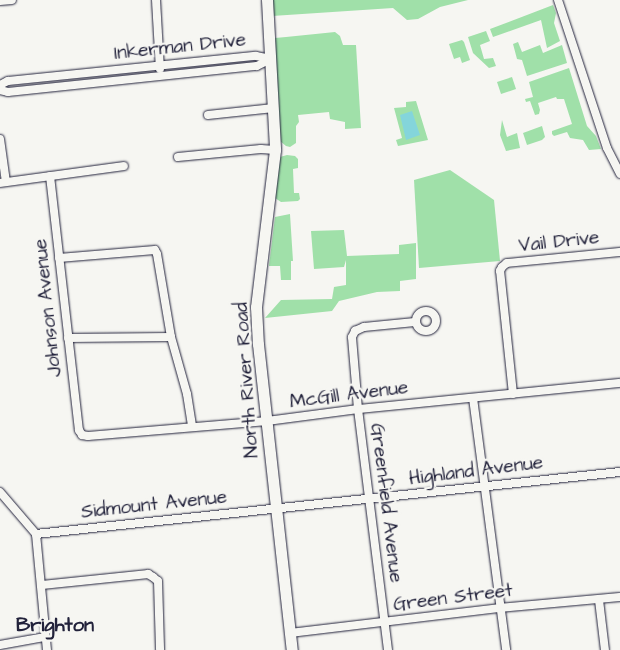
<!DOCTYPE html>
<style>
body{margin:0}
#map{position:relative;width:620px;height:650px;overflow:hidden;background:#f6f6f2;font-family:"Architects Daughter",sans-serif}
div>[style]{position:absolute}
.green>*{inset:0;background:#a0e0a9}
.water>*{inset:0;background:#84d5db}
.roads{filter:drop-shadow(0 0 1px #22223b) drop-shadow(0 0 1px #22223b)}
.street>*{height:8px;margin:-4px;padding:0 4px;transform-origin:4px;border-radius:4px;background:#f6f6f2}
.street>.ring{margin:-4px;padding:0;box-sizing:content-box;background:none;border:8px solid #f6f6f2;border-radius:50%}
.secondary>*{height:11px;margin:-5.5px;padding:0 5.5px;transform-origin:5.5px;border-radius:5.5px;background:#f6f6f2}
span{translate:-50% -50%;white-space:nowrap;text-align:center;line-height:1.15;-webkit-text-stroke:4.5px #f6f6f2;paint-order:stroke}
.street-label{font-size:19px;color:#22223b}
.neighbourhood-label{font-size:20px;color:#22223b;font-weight:700}
</style>
<div id="map">
<div class="green">
<i style="clip-path:polygon(271px 0,468px 0,440px 7px,418px 19px,407px 20px,393px 8px,272px 16px)"></i>
<i style="clip-path:polygon(553px 5px,556px 13px,554px 23px,560px 41px,547px 48px,541px 20px,493px 37px,490px 29px)"></i>
<i style="clip-path:polygon(486px 31px,490px 41px,480px 45px,484px 59px,493px 58px,496px 66px,489px 68px,473px 53px,468px 37px)"></i>
<i style="clip-path:polygon(335px 32px,340px 36px,343px 45px,356px 45px,361px 128px,345px 129px,345px 122px,330px 119px,329px 112px,298px 115px,299px 122px,296px 126px,296px 143px,290px 147px,286px 146px,280px 141px,273px 42px,275px 38px,286px 37px)"></i>
<i style="clip-path:polygon(462px 40px,464px 42px,470px 60px,462px 63px,460px 57px,454px 59px,449px 44px)"></i>
<i style="clip-path:polygon(518px 42px,522px 52px,540px 45px,543px 53px,562px 45px,567px 63px,527px 76px,522px 60px,517px 59px,513px 44px)"></i>
<i style="clip-path:polygon(569px 68px,587px 126px,596px 136px,601px 149px,589px 150px,583px 140px,570px 138px,567px 132px,554px 136px,552px 134px,552px 131px,572px 124px,564px 99px,557px 99px,556px 97px,538px 103px,540px 110px,539px 114px,535px 115px,530px 101px,526px 102px,525px 99px,533px 97px,529px 82px)"></i>
<i style="clip-path:polygon(512px 77px,516px 89px,501px 94px,497px 82px)"></i>
<i style="clip-path:polygon(416px 101px,428px 140px,398px 146px,396px 140px,402px 138px,394px 108px,406px 107px,406px 102px)"></i>
<i style="clip-path:polygon(502px 120px,507px 137px,517px 133px,520px 148px,506px 151px,500px 135px)"></i>
<i style="clip-path:polygon(542px 126px,545px 137px,542px 140px,527px 145px,523px 133px)"></i>
<i style="clip-path:polygon(287px 155px,295px 156px,298px 159px,298px 168px,293px 169px,294px 193px,299px 193px,300px 199px,298px 201px,281px 202px,275px 198px,280px 157px)"></i>
<i style="clip-path:polygon(450px 170px,494px 200px,500px 261px,419px 268px,414px 180px)"></i>
<i style="clip-path:polygon(290px 214px,293px 261px,291px 261px,291px 280px,281px 280px,280px 266px,269px 266px,275px 217px)"></i>
<i style="clip-path:polygon(344px 230px,347px 256px,399px 254px,399px 245px,416px 243px,416px 279px,400px 281px,400px 291px,377px 292px,339px 301px,332px 311px,265px 318px,281px 300px,332px 299px,334px 287px,346px 285px,346px 260px,344px 267px,314px 269px,311px 231px)"></i>
</div>
<div class="water">
<i style="clip-path:polygon(412px 111px,420px 135px,406px 140px,400px 115px)"></i>
</div>
<div class="roads">
<div class="street">
<i style="left:156px;top:0;width:69px;rotate:86.7deg"></i>
<i style="left:558px;top:0;width:156px;rotate:71.7deg"></i>
<i style="left:607px;top:148px;width:29px;rotate:63deg"></i>
<i style="left:0;top:1px;width:12px;rotate:-5deg"></i>
<i style="left:0;top:85px;width:9px;rotate:-27deg"></i>
<i style="left:8px;top:81px;width:249px;rotate:-5.8deg"></i>
<i style="left:256px;top:56px;width:15px;rotate:11deg"></i>
<i style="left:0;top:90px;width:8px;rotate:14deg"></i>
<i style="left:8px;top:92px;width:250px;rotate:-6deg"></i>
<i style="left:257px;top:66px;width:16px;rotate:-27deg"></i>
<i style="left:208px;top:115px;width:66px;rotate:-6.1deg"></i>
<i style="left:0;top:139px;width:43px;rotate:82.1deg"></i>
<i style="left:178px;top:157px;width:83px;rotate:-5.5deg"></i>
<i style="left:261px;top:149px;width:14px;rotate:4deg"></i>
<i style="left:50px;top:176px;width:256px;rotate:83.5deg"></i>
<i style="left:79px;top:430px;width:6px;rotate:59deg"></i>
<i style="left:82px;top:435px;width:6px;rotate:9deg"></i>
<i style="left:88px;top:436px;width:180px;rotate:-4.8deg"></i>
<i style="left:267px;top:421px;width:92px;rotate:-7.5deg"></i>
<i style="left:358px;top:409px;width:263px;rotate:-5.7deg"></i>
<i style="left:0;top:183px;width:125px;rotate:-7.8deg"></i>
<i style="left:59px;top:258px;width:96px;rotate:-4.8deg"></i>
<i style="left:155px;top:250px;width:4px;rotate:63deg"></i>
<i style="left:157px;top:254px;width:84px;rotate:80.4deg"></i>
<i style="left:171px;top:337px;width:59px;rotate:74.3deg"></i>
<i style="left:187px;top:394px;width:32px;rotate:81deg"></i>
<i class="ring" style="left:416px;top:311px;width:12px;height:12px"></i>
<i style="left:68px;top:338px;width:103px;rotate:-0.6deg"></i>
<i style="left:513px;top:394px;width:124px;rotate:-96deg"></i>
<i style="left:500px;top:271px;width:4px;rotate:-63deg"></i>
<i style="left:502px;top:267px;width:6px;rotate:-39deg"></i>
<i style="left:507px;top:263px;width:114px;rotate:-5.6deg"></i>
<i style="left:473px;top:398px;width:254px;rotate:82.5deg"></i>
<i style="left:0;top:492px;width:55px;rotate:49.4deg"></i>
<i style="left:36px;top:534px;width:117px;rotate:84.6deg"></i>
<i style="left:36px;top:534px;width:587px;rotate:-6.06deg"></i>
<i style="left:42px;top:585px;width:107px;rotate:-5.9deg"></i>
<i style="left:148px;top:574px;width:6px;rotate:31deg"></i>
<i style="left:153px;top:577px;width:6px;rotate:39deg"></i>
<i style="left:158px;top:581px;width:69px;rotate:88.3deg"></i>
<i style="left:599px;top:600px;width:50px;rotate:83.2deg"></i>
<i style="left:290px;top:633px;width:210px;rotate:-6.8deg"></i>
<i style="left:499px;top:608px;width:121px;rotate:-5.2deg"></i>
<i style="left:0;top:645px;width:46px;rotate:-10.1deg"></i>
<i style="left:388px;top:650px;width:243px;rotate:-97.1deg"></i>
<i style="left:358px;top:409px;width:72px;rotate:-94.8deg"></i>
<i style="left:352px;top:337px;width:7px;rotate:-63deg"></i>
<i style="left:355px;top:331px;width:10px;rotate:-24deg"></i>
<i style="left:364px;top:327px;width:51px;rotate:-5.6deg"></i>
</div>
<div class="secondary">
<i style="left:267px;top:0;width:150px;rotate:86.9deg"></i>
<i style="left:275px;top:150px;width:158px;rotate:96.9deg"></i>
<i style="left:256px;top:307px;width:37px;rotate:87deg"></i>
<i style="left:258px;top:344px;width:308px;rotate:83.7deg"></i>
</div>
</div>
<div class="street-label">
<span style="left:180px;top:47px;rotate:-6deg">Inkerman Drive</span>
<span style="left:559px;top:242px;rotate:-6deg">Vail Drive</span>
<span style="left:48px;top:308px;rotate:-96deg">Johnson Avenue</span>
<span style="left:247px;top:380px;rotate:-94deg">North River Road</span>
<span style="left:349px;top:395px;rotate:-7deg">McGill Avenue</span>
<span style="left:476px;top:471px;rotate:-7deg">Highland Avenue</span>
<span style="left:386px;top:503px;rotate:83deg">Greenfield Avenue</span>
<span style="left:154px;top:505px;rotate:-6deg">Sidmount Avenue</span>
<span style="left:453px;top:598px;rotate:-7deg">Green Street</span>
</div>
<div class="neighbourhood-label">
<span style="left:55px;top:625px">Brighton</span>
</div>
</div>
